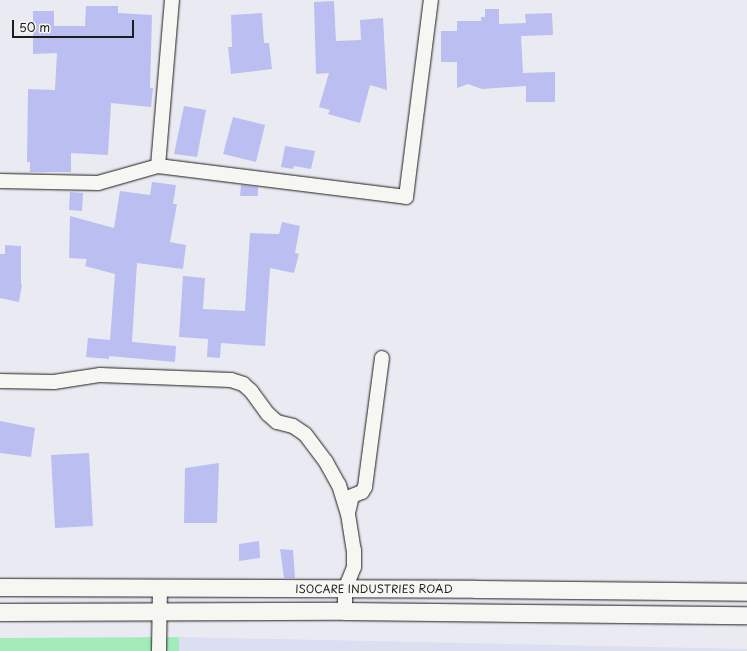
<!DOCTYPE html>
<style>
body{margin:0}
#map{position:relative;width:747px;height:651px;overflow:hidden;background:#eaebf2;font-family:"Playpen Sans",sans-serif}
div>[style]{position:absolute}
.built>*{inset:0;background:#dcdef1}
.green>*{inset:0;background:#a3ecba}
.building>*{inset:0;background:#bbbef0}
.roads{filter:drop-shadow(0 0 1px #1c1c1c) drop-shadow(0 0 1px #1c1c1c)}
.minor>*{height:14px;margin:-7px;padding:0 7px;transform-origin:7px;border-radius:7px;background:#f6f6f2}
.tertiary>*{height:17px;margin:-8.5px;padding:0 8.5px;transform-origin:8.5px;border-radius:8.5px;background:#f6f6f2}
span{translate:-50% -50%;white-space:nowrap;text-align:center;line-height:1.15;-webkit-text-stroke:4px #f6f6f2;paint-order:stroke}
.street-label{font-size:11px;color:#1c1c1c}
.scale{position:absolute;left:12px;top:20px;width:122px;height:18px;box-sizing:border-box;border:2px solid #1c1c1c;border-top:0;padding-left:5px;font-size:12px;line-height:14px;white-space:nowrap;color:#1c1c1c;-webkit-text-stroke:3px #f6f6f2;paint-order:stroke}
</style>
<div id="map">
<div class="built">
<i style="clip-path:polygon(179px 637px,747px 649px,747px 651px,179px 651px)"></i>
</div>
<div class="green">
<i style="clip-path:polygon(179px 637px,179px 651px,0 651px,0 638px)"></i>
</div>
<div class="building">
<i style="clip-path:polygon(334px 1px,336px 41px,361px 40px,360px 20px,383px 18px,387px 90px,370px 85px,360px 123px,328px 114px,330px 110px,319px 107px,329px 73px,316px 74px,314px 2px)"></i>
<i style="clip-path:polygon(86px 6px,118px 6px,118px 13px,152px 15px,150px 88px,153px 88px,151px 107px,111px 103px,108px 155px,71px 153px,71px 172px,30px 172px,30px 162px,27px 162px,28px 89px,55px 90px,57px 53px,33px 54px,33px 11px,54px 11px,54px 26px,85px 26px)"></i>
<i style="clip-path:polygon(485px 9px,499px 9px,499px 24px,526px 23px,525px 14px,552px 13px,553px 35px,521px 36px,523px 73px,555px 72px,555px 102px,526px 102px,526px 86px,482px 89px,468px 84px,457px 88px,457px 62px,441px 62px,441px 31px,457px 31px,457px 21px,481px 21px,481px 17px,485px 17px)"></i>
<i style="clip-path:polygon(262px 13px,264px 43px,269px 43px,272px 69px,231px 74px,228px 47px,232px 47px,231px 15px)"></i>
<i style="clip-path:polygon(184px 106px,206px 110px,197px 157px,174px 154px)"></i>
<i style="clip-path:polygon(233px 117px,265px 125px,256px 162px,223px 154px)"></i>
<i style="clip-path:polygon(285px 146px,315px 151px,311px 169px,294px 166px,293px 169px,281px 167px)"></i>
<i style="clip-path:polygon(152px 182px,176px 185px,173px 204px,177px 204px,170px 242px,186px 245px,183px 269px,137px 263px,132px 342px,176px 346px,175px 362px,109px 356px,109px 359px,86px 357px,88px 338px,110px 340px,115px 274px,85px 266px,87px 259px,69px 258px,70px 216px,114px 228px,120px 191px,150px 195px)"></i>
<i style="clip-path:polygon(241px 185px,258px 187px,258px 196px,240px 196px)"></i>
<i style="clip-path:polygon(70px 192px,83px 193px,82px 211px,69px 210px)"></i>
<i style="clip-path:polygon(282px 222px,300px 226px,295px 253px,299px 254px,294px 273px,270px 268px,265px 346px,221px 343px,220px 358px,207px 357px,208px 339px,179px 337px,183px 276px,205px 278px,203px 309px,245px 311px,250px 233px,279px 234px)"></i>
<i style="clip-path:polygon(5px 245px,21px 246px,21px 284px,22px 284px,19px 302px,0 298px,0 254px,5px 254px)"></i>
<i style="clip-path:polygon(0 421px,35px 428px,31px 457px,0 453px)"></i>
<i style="clip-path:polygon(89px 453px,93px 526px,55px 528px,51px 455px)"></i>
<i style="clip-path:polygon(219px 463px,217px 523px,184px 523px,185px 468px)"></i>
<i style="clip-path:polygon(259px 541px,260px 558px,239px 561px,239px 544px)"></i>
<i style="clip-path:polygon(280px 549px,293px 550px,295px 578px,284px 578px)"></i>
</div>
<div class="roads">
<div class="minor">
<i style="left:158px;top:166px;width:167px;rotate:-85.2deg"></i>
<i style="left:0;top:181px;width:98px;rotate:1.2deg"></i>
<i style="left:98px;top:183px;width:62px;rotate:-15.8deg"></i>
<i style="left:158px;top:166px;width:250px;rotate:7.1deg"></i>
<i style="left:406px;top:197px;width:199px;rotate:-82.8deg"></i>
<i style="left:0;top:381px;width:54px;rotate:1.1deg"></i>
<i style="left:54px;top:382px;width:47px;rotate:-8.7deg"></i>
<i style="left:100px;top:375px;width:131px;rotate:2.2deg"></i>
<i style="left:231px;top:380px;width:13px;rotate:18deg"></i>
<i style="left:243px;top:384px;width:11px;rotate:41deg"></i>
<i style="left:251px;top:391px;width:29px;rotate:54deg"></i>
<i style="left:268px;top:414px;width:12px;rotate:42deg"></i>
<i style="left:277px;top:422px;width:16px;rotate:14deg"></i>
<i style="left:293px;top:426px;width:14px;rotate:34deg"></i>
<i style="left:305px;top:434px;width:35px;rotate:53deg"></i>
<i style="left:326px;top:462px;width:26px;rotate:61deg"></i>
<i style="left:339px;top:485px;width:30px;rotate:73deg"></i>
<i style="left:348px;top:514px;width:36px;rotate:81deg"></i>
<i style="left:354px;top:550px;width:17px;rotate:90deg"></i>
<i style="left:354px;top:567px;width:24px;rotate:112deg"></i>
<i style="left:345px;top:589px;width:22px;rotate:90deg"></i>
<i style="left:348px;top:513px;width:17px;rotate:-77deg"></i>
<i style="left:352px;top:496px;width:11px;rotate:-22deg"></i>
<i style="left:362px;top:492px;width:6px;rotate:-59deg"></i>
<i style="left:365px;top:487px;width:130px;rotate:-82.5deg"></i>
<i style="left:159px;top:651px;width:64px;rotate:-89.1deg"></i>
</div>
<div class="tertiary">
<i style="left:0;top:587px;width:476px;rotate:0.2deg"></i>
<i style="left:476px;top:589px;width:271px;rotate:0.6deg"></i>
<i style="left:0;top:612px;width:345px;rotate:-0.2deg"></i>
<i style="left:345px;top:611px;width:402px;rotate:0.6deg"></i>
</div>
</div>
<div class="street-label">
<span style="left:374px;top:589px">ISOCARE INDUSTRIES ROAD</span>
</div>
<div class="scale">50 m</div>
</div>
